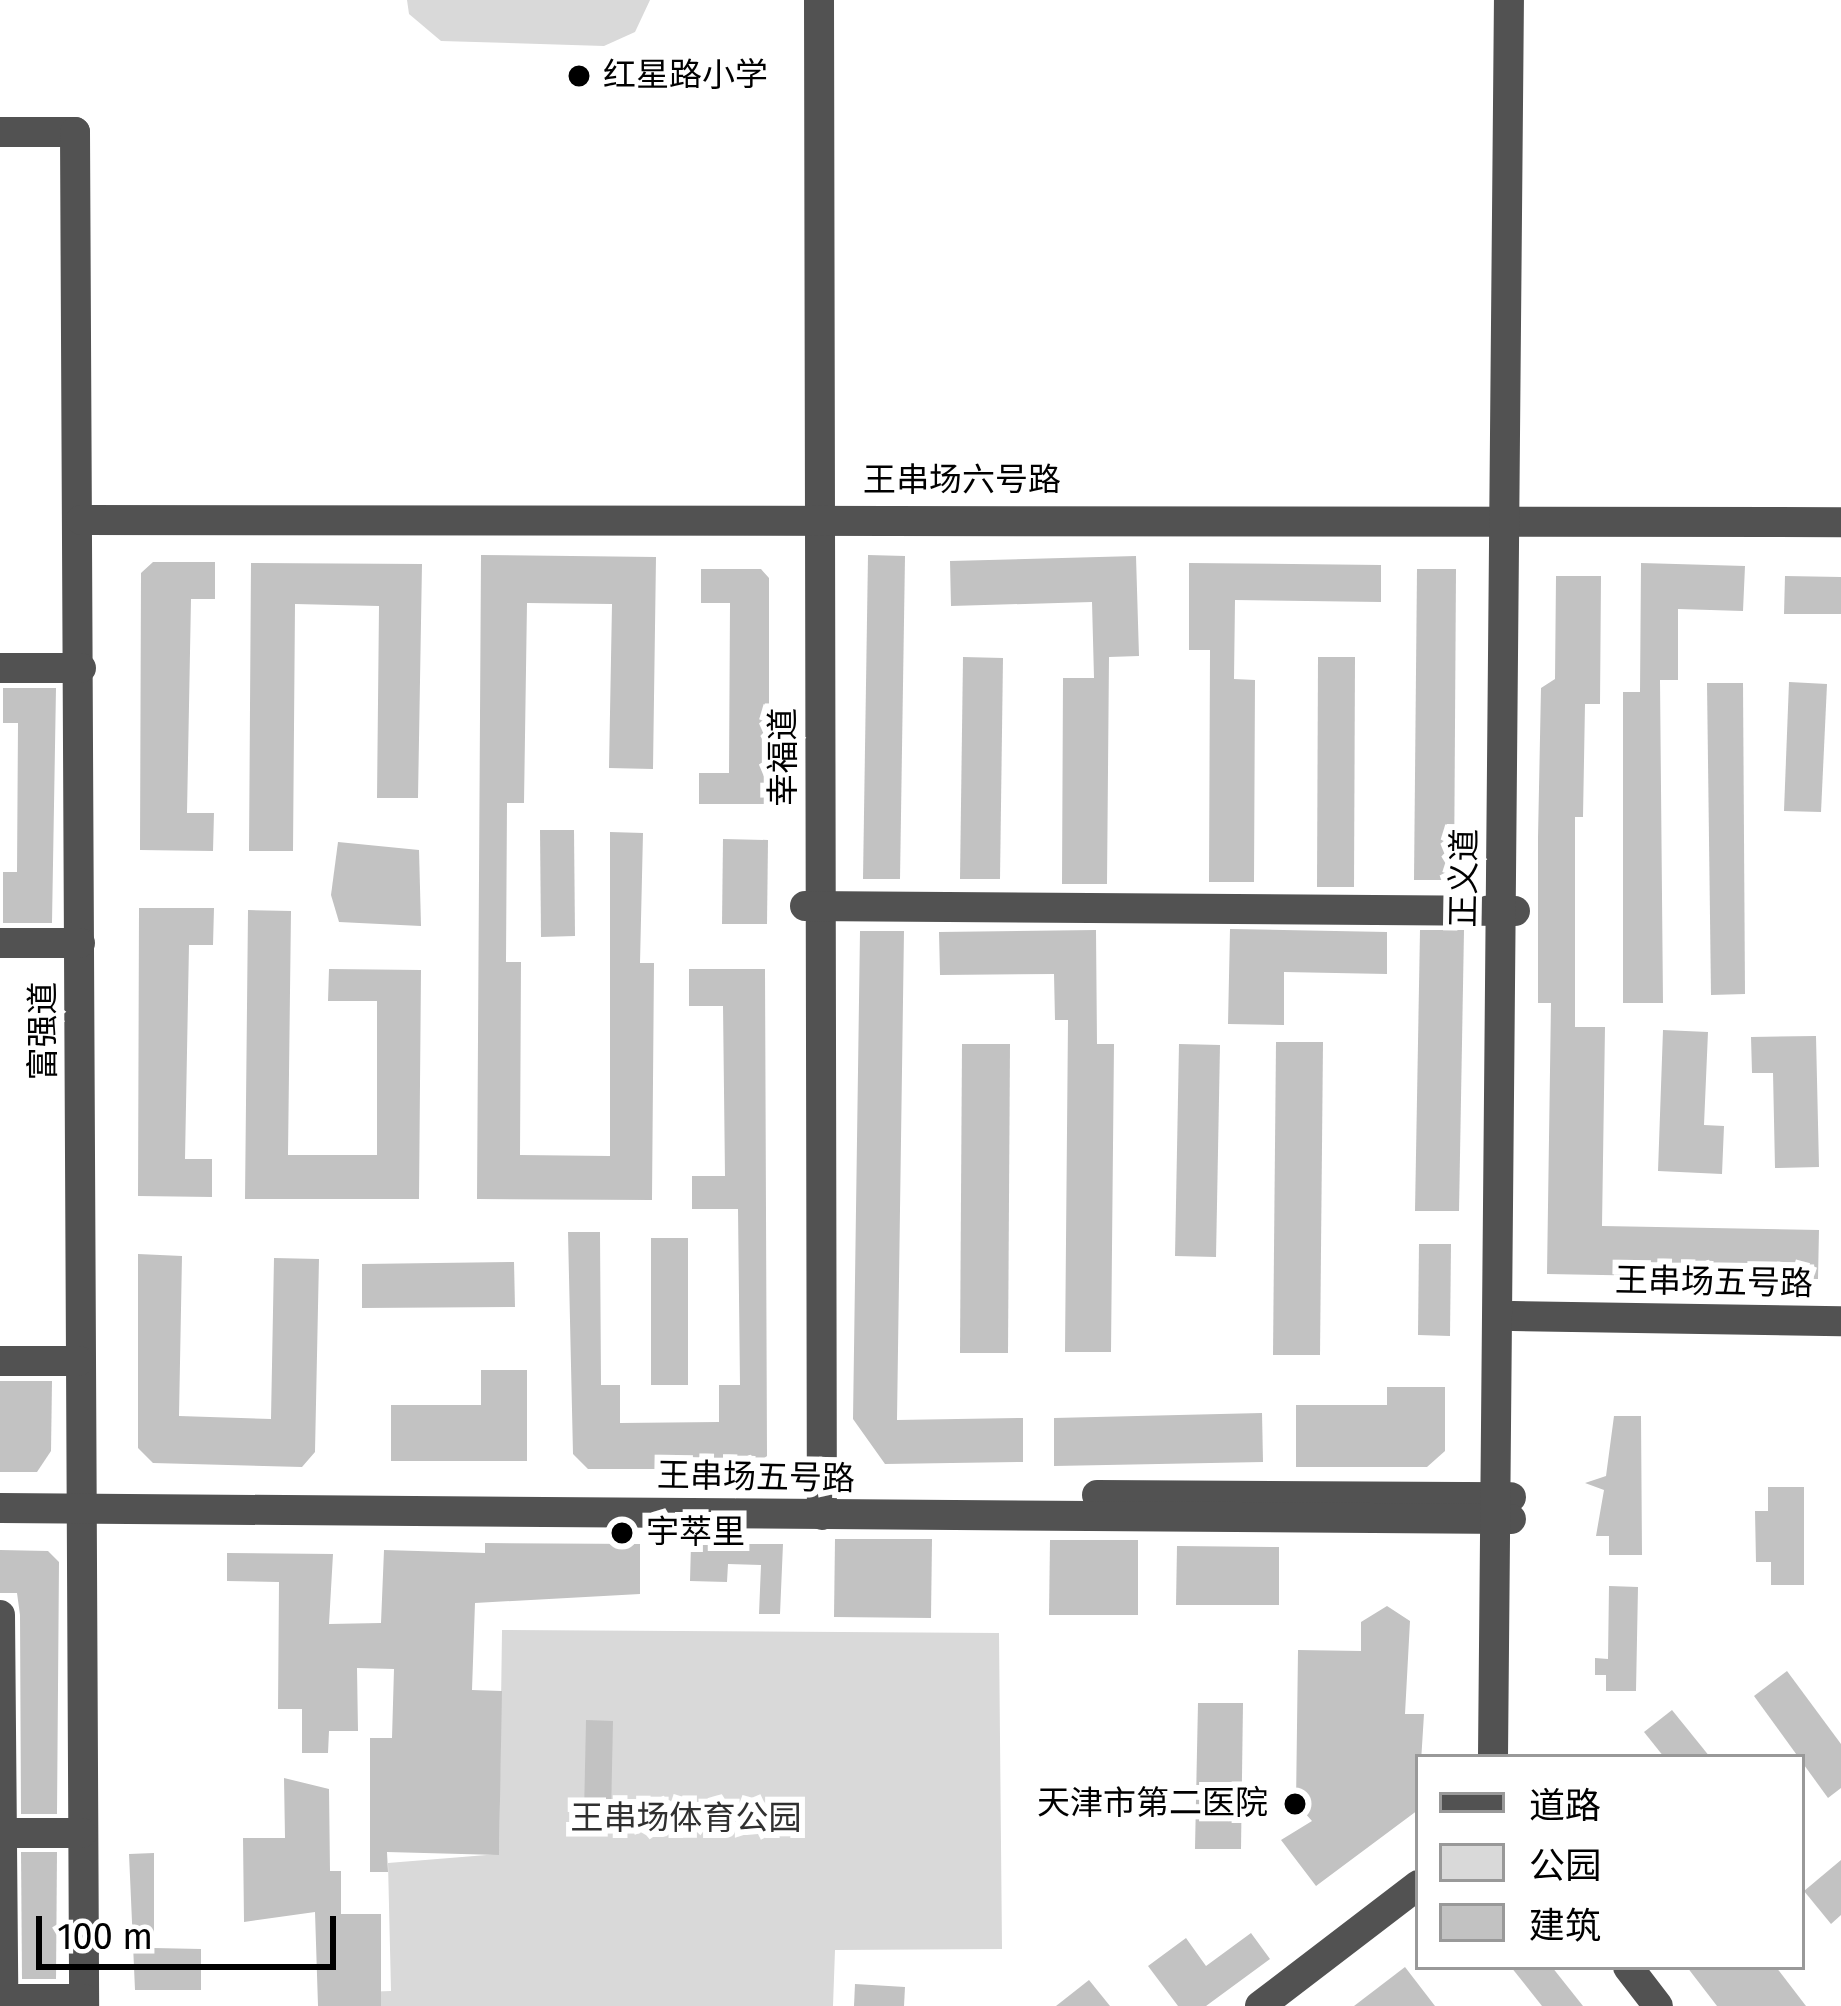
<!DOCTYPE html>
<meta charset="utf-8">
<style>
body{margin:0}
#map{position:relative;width:1841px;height:2006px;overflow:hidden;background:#fff;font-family:"Fira Sans","Noto Sans SC",sans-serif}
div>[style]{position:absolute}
.green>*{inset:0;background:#d9d9d9}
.building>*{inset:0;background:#c2c2c2}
.minor>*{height:30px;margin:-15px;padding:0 15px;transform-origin:15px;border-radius:15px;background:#525252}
.dots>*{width:33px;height:33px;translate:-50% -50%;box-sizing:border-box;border:6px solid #fff;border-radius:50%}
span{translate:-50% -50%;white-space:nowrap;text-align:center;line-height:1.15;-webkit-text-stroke:12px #fff;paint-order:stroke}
.poi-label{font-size:33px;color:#000}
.left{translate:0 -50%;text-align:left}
.right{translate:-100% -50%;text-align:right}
.street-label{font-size:33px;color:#000}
.park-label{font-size:33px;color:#303030}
.legend{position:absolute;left:1415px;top:1754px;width:390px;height:216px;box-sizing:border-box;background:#fff;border:3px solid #999;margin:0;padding:15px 21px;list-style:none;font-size:36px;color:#000}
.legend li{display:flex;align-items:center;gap:24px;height:60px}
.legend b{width:60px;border:3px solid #999}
.scale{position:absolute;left:36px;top:1916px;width:300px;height:54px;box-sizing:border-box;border:6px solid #000;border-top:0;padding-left:15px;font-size:36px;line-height:42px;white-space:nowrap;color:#000;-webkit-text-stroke:9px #fff;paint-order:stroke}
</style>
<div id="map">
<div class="green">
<i style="clip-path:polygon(407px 0,650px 0,635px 32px,604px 46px,441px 41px,409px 14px)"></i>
<i style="clip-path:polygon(502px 1630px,999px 1633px,1002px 1949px,835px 1950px,833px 2006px,363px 2006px,363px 1992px,391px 1991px,388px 1863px,499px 1854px)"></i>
</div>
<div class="building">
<i style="clip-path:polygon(481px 555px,656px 557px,653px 769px,609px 768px,612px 604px,527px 603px,524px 803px,507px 803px,506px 962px,521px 962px,520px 1155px,610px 1156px,610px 832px,643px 833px,640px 963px,654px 963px,652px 1200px,477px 1199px)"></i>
<i style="clip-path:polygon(868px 555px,905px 556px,900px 879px,863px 879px)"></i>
<i style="clip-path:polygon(1136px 556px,1139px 656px,1109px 657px,1107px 884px,1062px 884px,1063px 678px,1094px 678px,1092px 602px,951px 606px,950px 561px)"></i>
<i style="clip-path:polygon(153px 562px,215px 562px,215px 599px,191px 599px,187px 813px,214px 813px,213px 851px,140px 850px,141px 573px)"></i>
<i style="clip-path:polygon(251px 563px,422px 564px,418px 798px,377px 798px,379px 606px,295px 604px,293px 851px,249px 851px)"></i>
<i style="clip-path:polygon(1189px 563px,1381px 565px,1381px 602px,1235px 600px,1234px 679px,1255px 680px,1254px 882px,1209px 882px,1210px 650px,1189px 650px)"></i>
<i style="clip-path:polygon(1641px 563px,1745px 566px,1743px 611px,1678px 609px,1678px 680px,1660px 680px,1663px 1003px,1623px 1003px,1623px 692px,1640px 692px)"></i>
<i style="clip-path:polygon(701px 569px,761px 569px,769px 578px,769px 804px,699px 804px,699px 773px,729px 773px,730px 603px,701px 603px)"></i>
<i style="clip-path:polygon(1417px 569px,1456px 569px,1454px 880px,1414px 880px)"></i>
<i style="clip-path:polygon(1556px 576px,1601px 576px,1600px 704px,1585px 704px,1583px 817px,1575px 817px,1575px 1027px,1605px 1027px,1602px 1226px,1819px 1230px,1818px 1279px,1547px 1274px,1551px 1003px,1538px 1003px,1538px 838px,1541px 688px,1555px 679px)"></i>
<i style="clip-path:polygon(1785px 576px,1841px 577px,1841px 614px,1784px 614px)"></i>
<i style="clip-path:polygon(963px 657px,1003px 658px,1000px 879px,960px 879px)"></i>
<i style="clip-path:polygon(1318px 657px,1355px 657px,1354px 887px,1317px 887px)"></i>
<i style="clip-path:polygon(1789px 682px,1827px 684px,1821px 812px,1784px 811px)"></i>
<i style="clip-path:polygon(1707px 683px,1743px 683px,1745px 994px,1711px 995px)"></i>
<i style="clip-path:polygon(3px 688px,56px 688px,52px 923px,3px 923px,3px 872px,17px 872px,18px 723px,3px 723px)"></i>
<i style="clip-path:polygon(540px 830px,574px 830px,575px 936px,541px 937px)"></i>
<i style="clip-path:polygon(723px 839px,768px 840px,767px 924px,722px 924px)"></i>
<i style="clip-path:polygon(338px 842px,419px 850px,421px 926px,339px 922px,331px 895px)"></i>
<i style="clip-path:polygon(139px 908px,214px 908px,213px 945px,189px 945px,185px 1159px,212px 1159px,212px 1197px,138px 1196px)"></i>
<i style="clip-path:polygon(248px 910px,291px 911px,288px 1155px,377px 1155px,377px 1001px,328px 1001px,329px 969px,421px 970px,419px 1199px,245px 1199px)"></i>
<i style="clip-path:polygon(1230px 929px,1387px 932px,1387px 974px,1284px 972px,1284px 1025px,1228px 1024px)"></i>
<i style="clip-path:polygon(1096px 930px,1097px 1044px,1114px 1044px,1111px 1352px,1065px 1352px,1068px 1020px,1055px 1020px,1054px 974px,940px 975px,939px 932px)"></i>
<i style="clip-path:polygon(1420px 930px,1464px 930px,1459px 1211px,1415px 1211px)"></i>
<i style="clip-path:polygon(860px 931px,904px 931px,897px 1420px,1023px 1418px,1023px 1462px,885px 1464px,853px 1419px)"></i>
<i style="clip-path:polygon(689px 969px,765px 969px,767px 1456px,750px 1469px,588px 1469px,573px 1454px,568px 1232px,600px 1232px,601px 1385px,620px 1385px,620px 1423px,719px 1422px,719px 1385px,740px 1385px,738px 1209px,692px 1209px,692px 1176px,725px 1176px,723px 1006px,689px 1006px)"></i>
<i style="clip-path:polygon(1663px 1030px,1708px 1032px,1704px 1125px,1724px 1126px,1722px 1174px,1658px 1171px)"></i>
<i style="clip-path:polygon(1816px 1036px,1819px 1167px,1775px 1168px,1773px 1073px,1752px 1073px,1751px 1037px)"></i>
<i style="clip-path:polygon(1276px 1042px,1323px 1042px,1320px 1355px,1273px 1355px)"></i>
<i style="clip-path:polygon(962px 1044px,1010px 1044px,1008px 1353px,960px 1353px)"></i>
<i style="clip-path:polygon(1179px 1044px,1220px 1045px,1216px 1257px,1175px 1256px)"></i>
<i style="clip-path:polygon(651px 1238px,688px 1238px,688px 1385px,651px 1385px)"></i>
<i style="clip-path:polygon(1419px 1244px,1451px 1244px,1450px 1336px,1418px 1335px)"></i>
<i style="clip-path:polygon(138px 1254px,182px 1256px,179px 1416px,271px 1419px,274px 1258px,319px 1259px,315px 1452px,302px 1467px,153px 1463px,138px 1448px)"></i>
<i style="clip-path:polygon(514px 1262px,515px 1307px,362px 1308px,362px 1264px)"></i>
<i style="clip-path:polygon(481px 1370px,527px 1370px,527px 1461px,391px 1461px,391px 1405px,481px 1405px)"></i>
<i style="clip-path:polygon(0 1381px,52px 1381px,51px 1451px,37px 1472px,0 1472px)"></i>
<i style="clip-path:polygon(1387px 1387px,1445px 1387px,1445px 1451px,1427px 1467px,1296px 1467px,1296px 1405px,1387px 1405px)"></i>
<i style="clip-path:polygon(1262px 1413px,1263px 1462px,1054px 1466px,1054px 1418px)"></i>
<i style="clip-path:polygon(1614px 1416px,1641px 1416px,1642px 1555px,1609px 1555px,1609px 1536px,1596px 1536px,1604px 1490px,1585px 1483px,1606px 1476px)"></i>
<i style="clip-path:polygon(1768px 1487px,1804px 1487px,1804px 1585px,1771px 1585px,1771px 1562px,1756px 1562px,1755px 1511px,1768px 1511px)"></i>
<i style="clip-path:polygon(835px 1539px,932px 1539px,931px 1618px,834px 1617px)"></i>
<i style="clip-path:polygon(1050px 1540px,1138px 1540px,1138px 1615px,1049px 1615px)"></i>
<i style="clip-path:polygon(485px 1543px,640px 1544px,640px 1594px,475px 1603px,472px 1690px,502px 1691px,499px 1855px,387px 1852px,388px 1872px,370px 1872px,370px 1738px,392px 1738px,394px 1669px,357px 1668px,358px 1731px,329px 1731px,328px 1753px,302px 1753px,302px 1709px,278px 1709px,279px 1582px,227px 1581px,227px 1553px,333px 1554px,329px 1624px,381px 1623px,384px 1550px,485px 1553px)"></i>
<i style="clip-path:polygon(691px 1544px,783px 1544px,780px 1614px,759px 1614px,761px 1565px,728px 1564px,727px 1582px,690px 1581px)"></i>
<i style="clip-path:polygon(1177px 1546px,1279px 1547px,1279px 1605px,1176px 1605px)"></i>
<i style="clip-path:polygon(0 1550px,48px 1551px,59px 1562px,57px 1814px,21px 1814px,20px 1615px,17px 1593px,0 1593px)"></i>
<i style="clip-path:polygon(1609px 1586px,1638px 1587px,1636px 1691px,1606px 1691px,1606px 1675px,1595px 1675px,1595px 1658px,1608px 1659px)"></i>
<i style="clip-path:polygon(1387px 1606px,1410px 1621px,1405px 1714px,1424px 1714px,1418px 1810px,1316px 1886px,1281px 1840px,1312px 1821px,1296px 1803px,1298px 1650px,1361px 1651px,1361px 1622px)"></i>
<i style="clip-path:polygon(1787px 1671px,1841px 1744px,1841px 1788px,1828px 1798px,1754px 1696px)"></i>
<i style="clip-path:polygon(1198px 1703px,1243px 1703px,1241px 1849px,1195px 1849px)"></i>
<i style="clip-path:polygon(1672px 1710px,1710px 1757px,1664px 1757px,1644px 1732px)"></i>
<i style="clip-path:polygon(586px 1720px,613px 1721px,611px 1816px,584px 1815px)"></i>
<i style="clip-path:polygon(284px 1778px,329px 1789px,330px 1871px,341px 1871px,341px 1914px,381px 1914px,381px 2006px,318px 2006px,315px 1912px,244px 1922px,243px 1838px,285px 1838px)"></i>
<i style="clip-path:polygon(21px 1852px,57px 1852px,56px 1979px,22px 1979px)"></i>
<i style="clip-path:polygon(154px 1853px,154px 1948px,201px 1949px,201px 1990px,135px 1990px,129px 1854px)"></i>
<i style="clip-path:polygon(1841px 1860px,1841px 1915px,1831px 1924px,1804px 1891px)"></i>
<i style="clip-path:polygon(1251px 1933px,1270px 1959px,1206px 2006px,1178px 2006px,1148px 1966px,1186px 1938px,1206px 1966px)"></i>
<i style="clip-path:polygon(1405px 1967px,1435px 2006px,1354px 2006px)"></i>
<i style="clip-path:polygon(1511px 1967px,1552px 1967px,1583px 2006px,1542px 2006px)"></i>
<i style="clip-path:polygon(1687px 1967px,1776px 1967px,1806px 2006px,1717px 2006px)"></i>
<i style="clip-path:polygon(1089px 1980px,1110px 2006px,1056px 2006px)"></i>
<i style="clip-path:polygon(855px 1984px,905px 1987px,904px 2006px,854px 2006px)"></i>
</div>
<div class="minor">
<i style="left:819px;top:0;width:1515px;rotate:89.89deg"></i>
<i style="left:0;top:132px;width:75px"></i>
<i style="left:75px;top:132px;width:1874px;rotate:89.72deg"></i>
<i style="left:81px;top:520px;width:1760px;rotate:0.07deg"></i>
<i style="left:0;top:668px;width:81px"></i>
<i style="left:805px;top:906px;width:710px;rotate:0.4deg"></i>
<i style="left:0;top:943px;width:80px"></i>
<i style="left:1513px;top:1316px;width:328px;rotate:0.9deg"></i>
<i style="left:0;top:1361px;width:79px"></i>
<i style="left:1097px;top:1495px;width:414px;rotate:0.3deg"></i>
<i style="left:0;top:1508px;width:1511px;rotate:0.42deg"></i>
<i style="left:0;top:1615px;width:368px;rotate:89.5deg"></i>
<i style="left:1493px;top:1757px;width:1757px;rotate:-89.48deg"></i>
<i style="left:0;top:1833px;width:82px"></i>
<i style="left:1628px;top:1967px;width:49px;rotate:52.4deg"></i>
<i style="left:0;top:1999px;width:84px"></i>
<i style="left:1260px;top:2006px;width:199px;rotate:-37.4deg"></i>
</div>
<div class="dots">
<i style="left:579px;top:76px;background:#000"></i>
<i style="left:622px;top:1533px;background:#000"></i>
<i style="left:1295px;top:1804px;background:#000"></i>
</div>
<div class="poi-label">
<span class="left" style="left:603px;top:76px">红星路小学</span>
<span class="left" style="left:646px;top:1533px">宇萃里</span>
<span class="right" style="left:1268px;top:1804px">天津市第二医院</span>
</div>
<div class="street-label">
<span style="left:962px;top:481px">王串场六号路</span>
<span style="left:784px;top:757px;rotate:-90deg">幸福道</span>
<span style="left:1465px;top:878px;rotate:-89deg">正义道</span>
<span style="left:44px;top:1031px;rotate:-90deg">富强道</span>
<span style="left:1714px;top:1283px;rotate:1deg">王串场五号路</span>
<span style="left:756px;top:1478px;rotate:1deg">王串场五号路</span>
</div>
<div class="park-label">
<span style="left:686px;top:1819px">王串场体育公园</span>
</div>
<ul class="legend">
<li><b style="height:15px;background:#525252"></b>道路</li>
<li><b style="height:33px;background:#d9d9d9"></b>公园</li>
<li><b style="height:33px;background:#c2c2c2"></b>建筑</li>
</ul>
<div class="scale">100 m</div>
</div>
